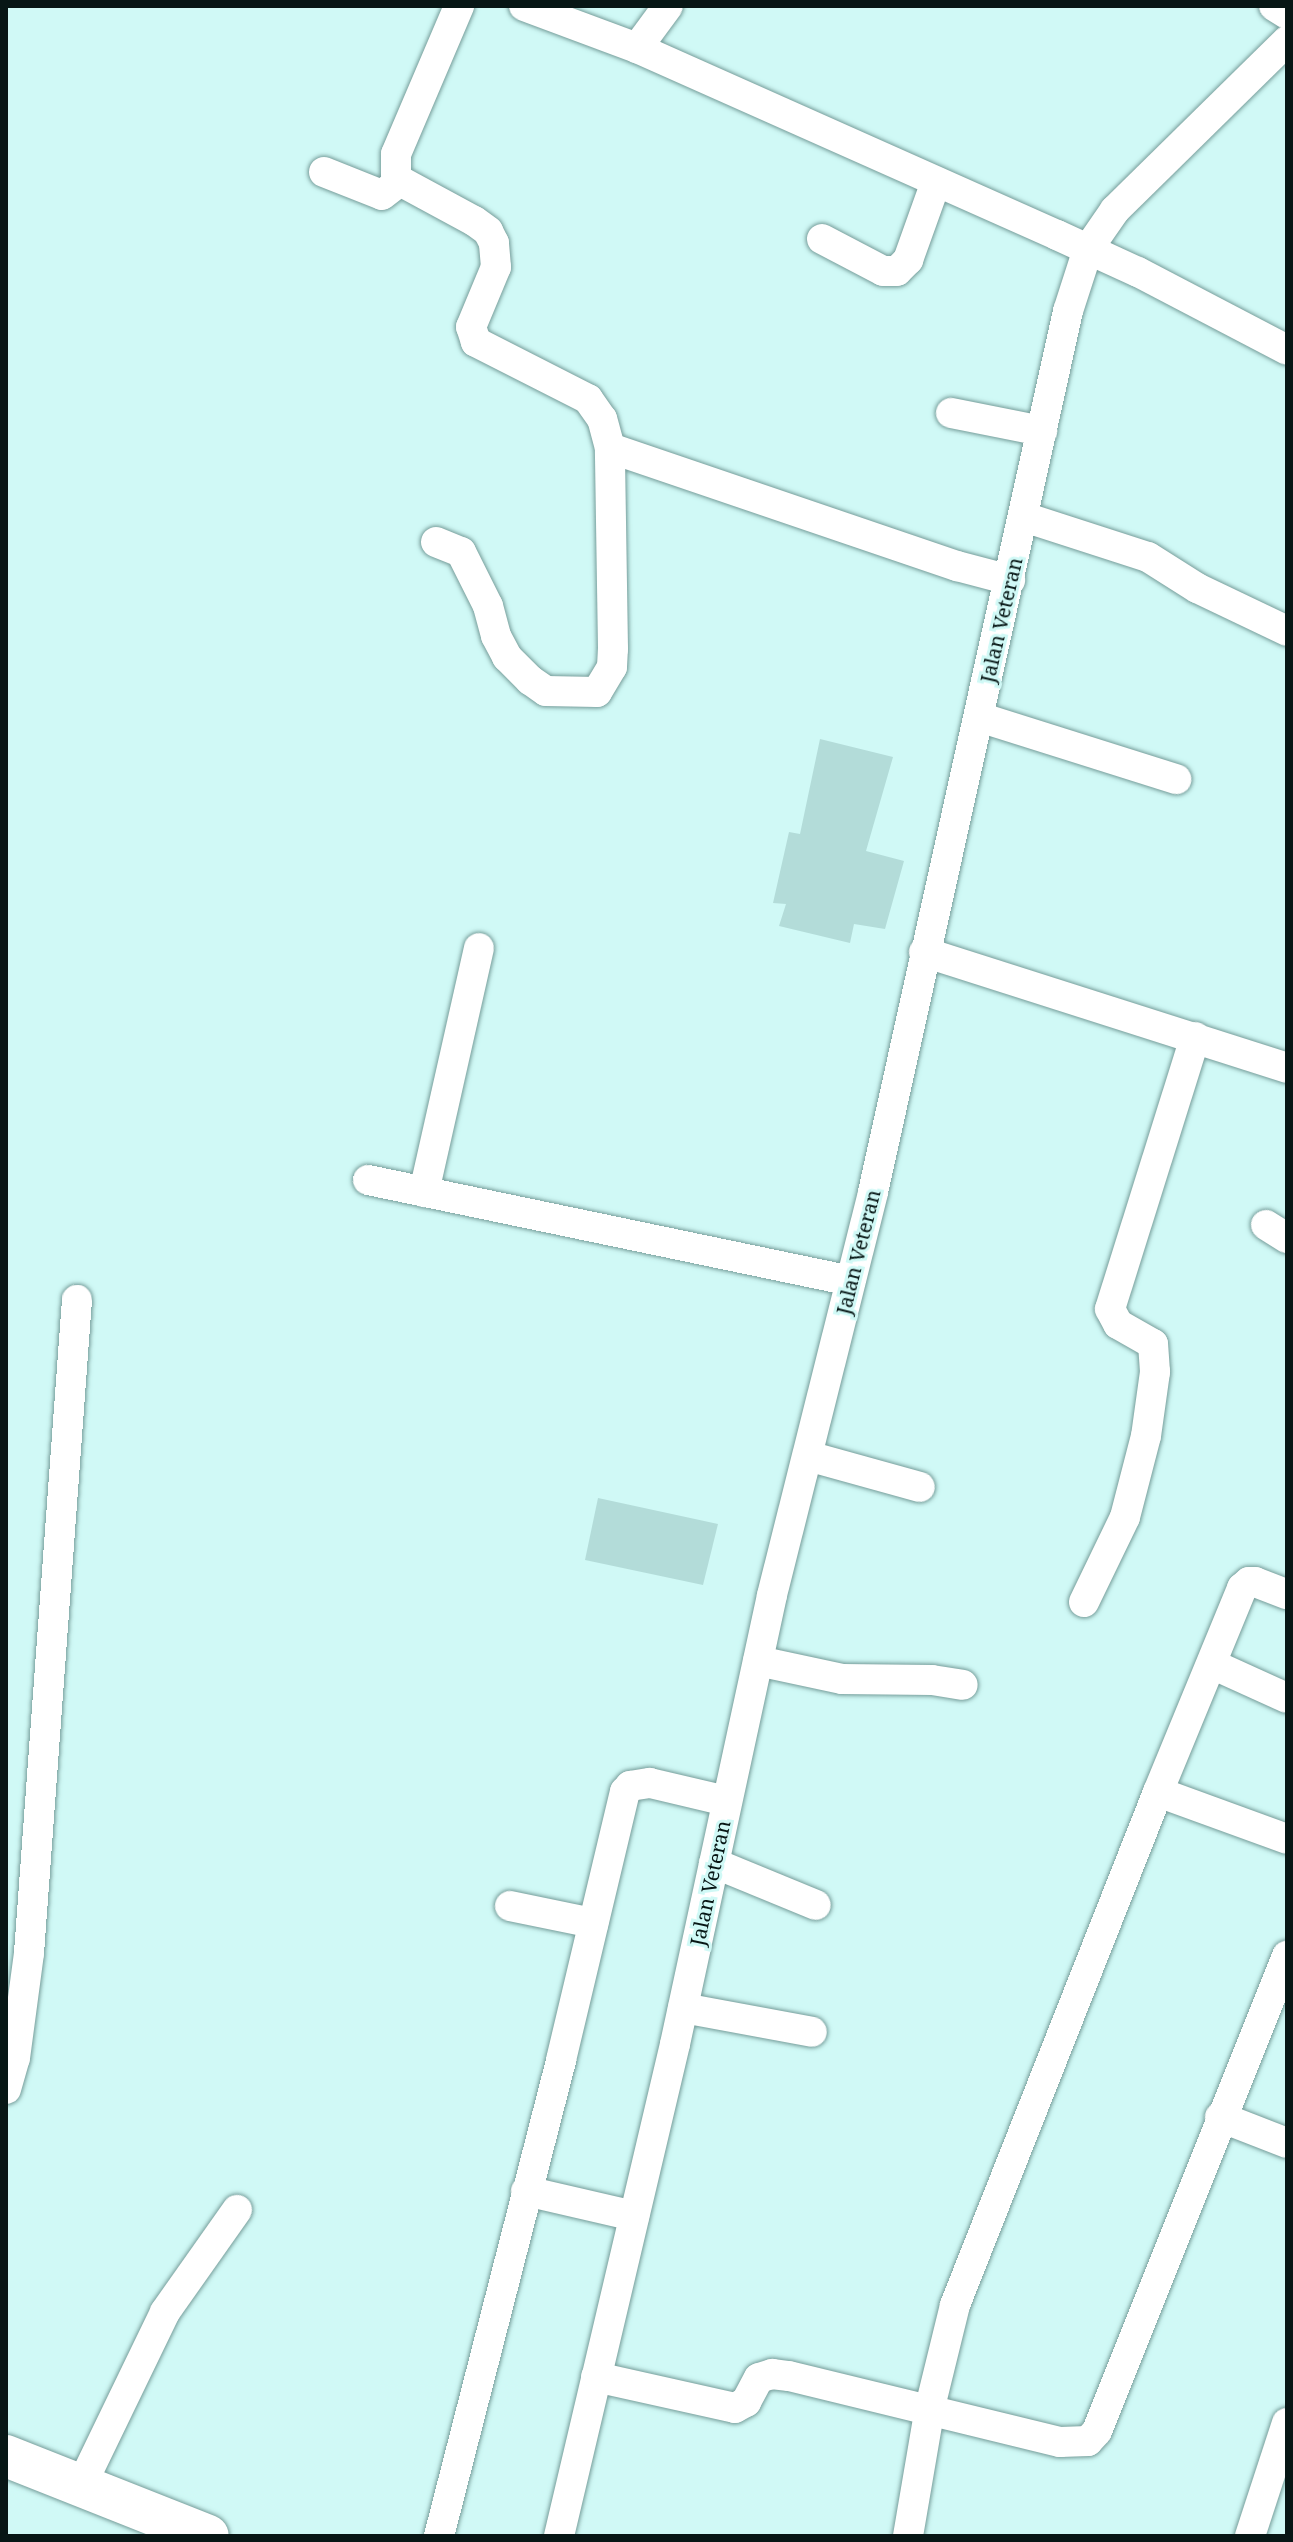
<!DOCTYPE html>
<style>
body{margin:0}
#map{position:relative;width:1293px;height:2542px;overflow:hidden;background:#d0f9f6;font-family:"Noto Serif",serif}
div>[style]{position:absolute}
.building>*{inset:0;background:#b3dcd9}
.roads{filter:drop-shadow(0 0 2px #769d9a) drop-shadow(0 0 2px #769d9a)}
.minor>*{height:30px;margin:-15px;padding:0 15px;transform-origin:15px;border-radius:15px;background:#fff}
.highway>*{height:42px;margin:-21px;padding:0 21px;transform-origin:21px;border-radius:21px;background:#fff}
span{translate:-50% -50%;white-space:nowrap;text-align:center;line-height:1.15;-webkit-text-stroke:6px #d0f9f6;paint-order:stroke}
.street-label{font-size:20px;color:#071615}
.frame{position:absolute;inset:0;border:8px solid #071615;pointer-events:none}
</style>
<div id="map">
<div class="building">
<i style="clip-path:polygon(820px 739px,893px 757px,866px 851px,904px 861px,885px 929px,854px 924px,850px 943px,779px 926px,786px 904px,773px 903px,789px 832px,800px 834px)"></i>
<i style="clip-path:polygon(598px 1498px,718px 1524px,703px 1585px,585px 1560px)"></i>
</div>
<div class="roads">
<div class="minor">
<i style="left:524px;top:6px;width:121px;rotate:20.4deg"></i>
<i style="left:637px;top:48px;width:460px;rotate:24deg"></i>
<i style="left:1057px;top:235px;width:89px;rotate:24.6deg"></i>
<i style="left:1138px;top:272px;width:168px;rotate:27.6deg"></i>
<i style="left:1274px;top:6px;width:15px;rotate:32deg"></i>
<i style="left:637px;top:48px;width:52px;rotate:-53.6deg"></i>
<i style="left:324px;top:172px;width:62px;rotate:21.6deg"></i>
<i style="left:382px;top:195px;width:23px;rotate:-38deg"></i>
<i style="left:822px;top:239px;width:69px;rotate:27.7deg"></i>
<i style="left:883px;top:271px;width:14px"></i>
<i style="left:897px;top:271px;width:16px;rotate:-45deg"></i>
<i style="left:908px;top:260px;width:83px;rotate:-70.3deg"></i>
<i style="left:951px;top:413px;width:93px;rotate:11.2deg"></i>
<i style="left:610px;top:448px;width:367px;rotate:18.8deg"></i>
<i style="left:957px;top:566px;width:55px;rotate:14.8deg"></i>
<i style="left:1024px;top:517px;width:130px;rotate:17.9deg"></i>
<i style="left:1148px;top:557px;width:58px;rotate:32.3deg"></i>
<i style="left:1197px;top:588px;width:100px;rotate:25.5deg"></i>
<i style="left:436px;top:542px;width:27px;rotate:22deg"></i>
<i style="left:461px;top:552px;width:60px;rotate:63.4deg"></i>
<i style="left:488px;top:606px;width:31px;rotate:75deg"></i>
<i style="left:496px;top:636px;width:24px;rotate:62deg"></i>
<i style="left:507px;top:657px;width:33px;rotate:45deg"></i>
<i style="left:530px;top:680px;width:19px;rotate:35deg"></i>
<i style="left:546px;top:691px;width:51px;rotate:1.1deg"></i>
<i style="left:597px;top:692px;width:29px;rotate:-59deg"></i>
<i style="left:612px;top:667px;width:18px;rotate:-87deg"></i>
<i style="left:613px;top:649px;width:201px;rotate:-90.9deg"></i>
<i style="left:610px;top:448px;width:30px;rotate:-105deg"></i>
<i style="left:602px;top:419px;width:24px;rotate:-125deg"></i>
<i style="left:588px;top:399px;width:126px;rotate:-153deg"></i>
<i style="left:476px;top:342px;width:16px;rotate:-108deg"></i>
<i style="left:471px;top:327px;width:65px;rotate:-67.4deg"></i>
<i style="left:496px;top:267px;width:24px;rotate:-95deg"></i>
<i style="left:494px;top:243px;width:13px;rotate:-117deg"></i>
<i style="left:488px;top:231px;width:17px;rotate:-144deg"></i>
<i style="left:474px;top:221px;width:84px;rotate:-151.6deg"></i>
<i style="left:400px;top:181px;width:8px;rotate:-120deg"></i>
<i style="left:396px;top:174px;width:20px;rotate:-90deg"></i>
<i style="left:396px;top:154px;width:161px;rotate:-66.9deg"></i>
<i style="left:979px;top:717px;width:207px;rotate:17.5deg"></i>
<i style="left:924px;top:952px;width:381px;rotate:17.7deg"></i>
<i style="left:368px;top:1180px;width:493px;rotate:11.8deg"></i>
<i style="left:424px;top:1192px;width:250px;rotate:-77.3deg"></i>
<i style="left:1266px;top:1225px;width:25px;rotate:32deg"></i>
<i style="left:808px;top:1456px;width:116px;rotate:15.5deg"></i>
<i style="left:1084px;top:1602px;width:94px;rotate:-64.2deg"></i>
<i style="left:1125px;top:1517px;width:84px;rotate:-75.5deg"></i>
<i style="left:1146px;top:1436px;width:65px;rotate:-82deg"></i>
<i style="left:1155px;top:1372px;width:28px;rotate:-94deg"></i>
<i style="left:1153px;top:1344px;width:40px;rotate:-150.3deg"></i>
<i style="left:1118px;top:1324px;width:17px;rotate:-118deg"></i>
<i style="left:1110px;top:1309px;width:285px;rotate:-72.6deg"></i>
<i style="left:758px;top:1661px;width:86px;rotate:12.1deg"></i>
<i style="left:842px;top:1679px;width:90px;rotate:0.6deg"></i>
<i style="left:932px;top:1680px;width:31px;rotate:9deg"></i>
<i style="left:1212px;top:1664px;width:82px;rotate:24.4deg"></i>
<i style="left:1158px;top:1792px;width:137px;rotate:20deg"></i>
<i style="left:714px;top:1863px;width:110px;rotate:22.4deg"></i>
<i style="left:510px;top:1906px;width:85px;rotate:11.6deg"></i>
<i style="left:683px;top:2008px;width:131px;rotate:10.5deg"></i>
<i style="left:6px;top:2089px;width:32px;rotate:-74deg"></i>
<i style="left:15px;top:2058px;width:106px;rotate:-82.4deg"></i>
<i style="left:29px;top:1953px;width:655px;rotate:-85.8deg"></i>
<i style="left:1220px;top:2117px;width:72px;rotate:21.2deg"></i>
<i style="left:526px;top:2191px;width:111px;rotate:13deg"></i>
<i style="left:596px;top:2377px;width:142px;rotate:12.6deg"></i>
<i style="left:735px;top:2408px;width:13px;rotate:-29deg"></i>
<i style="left:746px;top:2402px;width:27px;rotate:-62deg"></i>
<i style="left:759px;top:2378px;width:14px;rotate:-17deg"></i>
<i style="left:772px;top:2374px;width:17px;rotate:7deg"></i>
<i style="left:789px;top:2376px;width:279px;rotate:13.7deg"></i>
<i style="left:1060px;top:2442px;width:28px;rotate:-2deg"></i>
<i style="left:1088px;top:2441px;width:13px;rotate:-48deg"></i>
<i style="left:1097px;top:2431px;width:512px;rotate:-68.2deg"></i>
<i style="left:81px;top:2486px;width:193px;rotate:-64.2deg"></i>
<i style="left:165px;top:2312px;width:125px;rotate:-54.8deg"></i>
<i style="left:439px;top:2536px;width:491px;rotate:-75.6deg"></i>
<i style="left:561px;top:2060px;width:276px;rotate:-76.6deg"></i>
<i style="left:625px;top:1792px;width:8px;rotate:-50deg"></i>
<i style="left:630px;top:1786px;width:20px;rotate:-9deg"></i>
<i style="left:650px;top:1783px;width:79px;rotate:13.2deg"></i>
<i style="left:559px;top:2536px;width:505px;rotate:-76.73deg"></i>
<i style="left:675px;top:2044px;width:459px;rotate:-77.8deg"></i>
<i style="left:772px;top:1595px;width:415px;rotate:-75.9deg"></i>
<i style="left:873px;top:1192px;width:902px;rotate:-77.52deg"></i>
<i style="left:1068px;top:311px;width:65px;rotate:-72.1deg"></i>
<i style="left:1088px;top:249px;width:47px;rotate:-55.3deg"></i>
<i style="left:1115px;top:210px;width:241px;rotate:-44.5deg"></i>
<i style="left:908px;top:2536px;width:131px;rotate:-80.3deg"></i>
<i style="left:930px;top:2407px;width:105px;rotate:-76.2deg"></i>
<i style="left:955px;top:2305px;width:552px;rotate:-68.41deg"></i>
<i style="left:1158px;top:1792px;width:221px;rotate:-67.6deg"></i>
<i style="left:1242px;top:1588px;width:9px;rotate:-41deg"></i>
<i style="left:1249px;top:1582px;width:6px"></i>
<i style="left:1255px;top:1582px;width:34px;rotate:21deg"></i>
<i style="left:1250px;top:2536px;width:119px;rotate:-71.9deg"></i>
</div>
<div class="highway">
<i style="left:6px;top:2456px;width:217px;rotate:21.6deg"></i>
</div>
</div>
<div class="street-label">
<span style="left:1001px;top:620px;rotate:-77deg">Jalan Veteran</span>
<span style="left:858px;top:1252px;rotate:-76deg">Jalan Veteran</span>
<span style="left:710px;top:1883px;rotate:-78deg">Jalan Veteran</span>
</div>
<div class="frame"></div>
</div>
